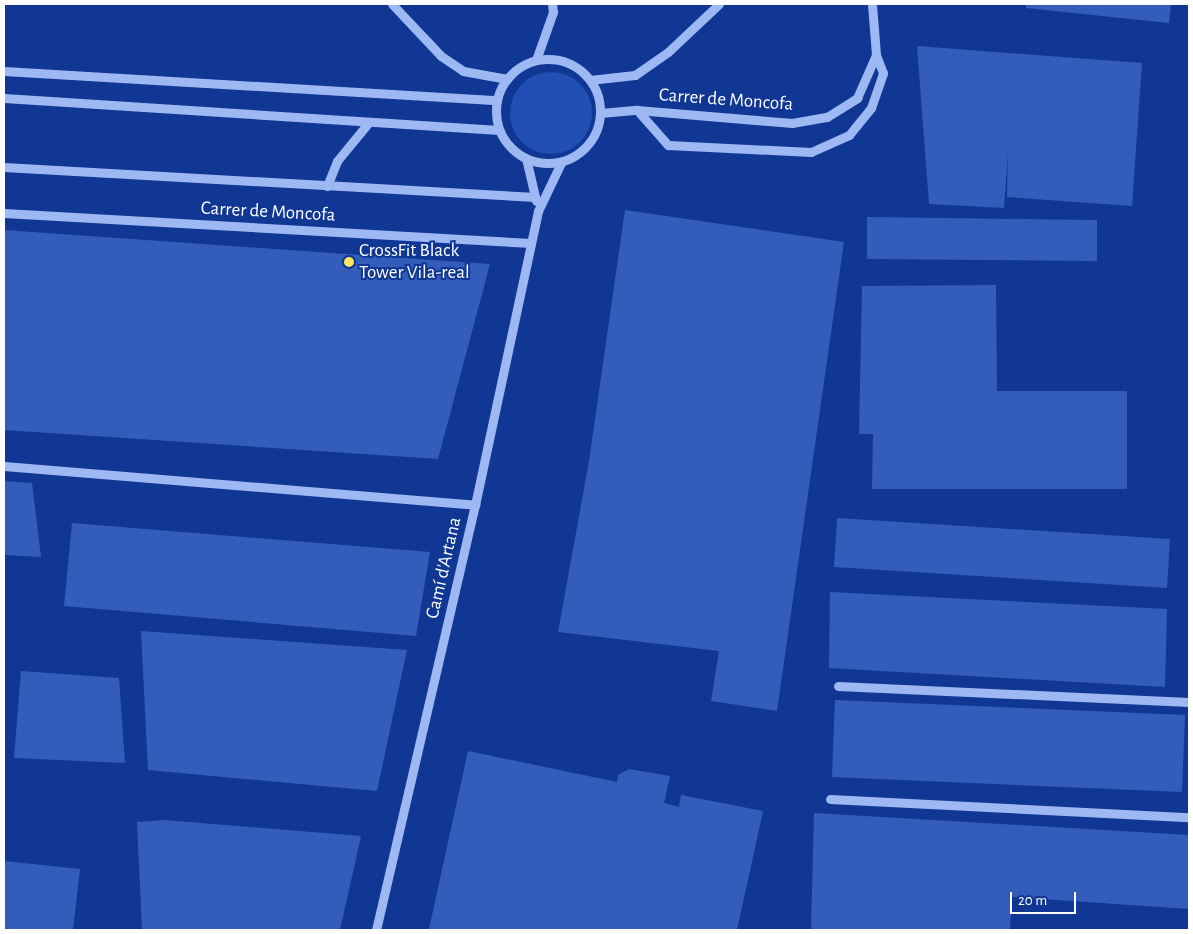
<!DOCTYPE html>
<meta charset="utf-8">
<style>
body{margin:0}
#map{position:relative;width:1193px;height:934px;overflow:hidden;background:#103794;font-family:"Alegreya Sans",sans-serif}
div>[style]{position:absolute}
.green>*{inset:0;background:#224fb3}
.round{border-radius:50%}
.building>*{inset:0;background:#345dbb}
.minor>*{height:9px;margin:-4.5px;padding:0 4.5px;transform-origin:4.5px;border-radius:4.5px;background:#9db8f3}
.minor>.ring{margin:-4.5px;padding:0;box-sizing:content-box;background:none;border:9px solid #9db8f3;border-radius:50%}
.dots>*{width:14px;height:14px;translate:-50% -50%;box-sizing:border-box;border:2px solid #103794;border-radius:50%}
span{translate:-50% -50%;white-space:nowrap;text-align:center;line-height:1.15;-webkit-text-stroke:4px #103794;paint-order:stroke}
.street-label{font-size:19px;color:#fff}
.poi-label{font-size:19px;color:#fff}
.left{translate:0 -50%;text-align:left}
.frame{position:absolute;inset:0;border:5px solid #fff;pointer-events:none}
.scale{position:absolute;left:1010px;top:892px;width:66px;height:22px;box-sizing:border-box;border:2px solid #fff;border-top:0;padding-left:6px;font-size:15px;line-height:18px;white-space:nowrap;color:#fff;-webkit-text-stroke:4px #103794;paint-order:stroke}
</style>
<div id="map">
<div class="green">
<i class="round" style="left:510px;top:72px;width:82px;height:82px"></i>
</div>
<div class="building">
<i style="clip-path:polygon(1026px 4px,1171px 4px,1169px 23px,1026px 8px)"></i>
<i style="clip-path:polygon(917px 46px,1142px 63px,1132px 206px,1007px 197px,1008px 153px,1004px 208px,929px 204px)"></i>
<i style="clip-path:polygon(625px 210px,844px 242px,777px 711px,711px 701px,719px 651px,558px 632px,589px 461px)"></i>
<i style="clip-path:polygon(867px 217px,1097px 220px,1097px 261px,867px 259px)"></i>
<i style="clip-path:polygon(4px 230px,490px 264px,438px 459px,4px 430px)"></i>
<i style="clip-path:polygon(996px 285px,997px 391px,1127px 391px,1127px 489px,872px 489px,873px 434px,859px 434px,862px 286px)"></i>
<i style="clip-path:polygon(4px 481px,32px 483px,41px 557px,4px 555px)"></i>
<i style="clip-path:polygon(837px 518px,1170px 539px,1167px 588px,834px 567px)"></i>
<i style="clip-path:polygon(72px 523px,430px 552px,416px 636px,64px 606px)"></i>
<i style="clip-path:polygon(830px 592px,1167px 609px,1165px 687px,829px 668px)"></i>
<i style="clip-path:polygon(141px 631px,407px 650px,377px 791px,148px 770px)"></i>
<i style="clip-path:polygon(21px 671px,119px 678px,125px 763px,14px 758px)"></i>
<i style="clip-path:polygon(835px 700px,1185px 715px,1182px 792px,832px 777px)"></i>
<i style="clip-path:polygon(468px 751px,617px 782px,618px 775px,629px 769px,670px 776px,664px 803px,679px 807px,681px 795px,763px 811px,737px 930px,429px 929px)"></i>
<i style="clip-path:polygon(814px 813px,1189px 835px,1189px 909px,1012px 897px,1010px 930px,811px 930px)"></i>
<i style="clip-path:polygon(164px 820px,361px 836px,340px 930px,142px 930px,137px 822px)"></i>
<i style="clip-path:polygon(4px 861px,80px 869px,73px 930px,4px 930px)"></i>
</div>
<div class="minor">
<i style="left:392px;top:4px;width:71px;rotate:46.7deg"></i>
<i style="left:441px;top:56px;width:27px;rotate:34deg"></i>
<i style="left:463px;top:71px;width:45px;rotate:10.3deg"></i>
<i class="ring" style="left:496px;top:59px;width:95px;height:95px"></i>
<i style="left:536px;top:60px;width:51px;rotate:-70.5deg"></i>
<i style="left:553px;top:12px;width:8px;rotate:-97deg"></i>
<i style="left:4px;top:71px;width:494px;rotate:3.4deg"></i>
<i style="left:590px;top:80px;width:45px;rotate:-6.3deg"></i>
<i style="left:635px;top:75px;width:40px;rotate:-34.9deg"></i>
<i style="left:668px;top:52px;width:70px;rotate:-43.3deg"></i>
<i style="left:4px;top:98px;width:496px;rotate:3.7deg"></i>
<i style="left:637px;top:110px;width:47px;rotate:48.5deg"></i>
<i style="left:668px;top:145px;width:143px;rotate:2.8deg"></i>
<i style="left:811px;top:152px;width:42px;rotate:-24.1deg"></i>
<i style="left:849px;top:135px;width:35px;rotate:-51deg"></i>
<i style="left:871px;top:108px;width:37px;rotate:-71deg"></i>
<i style="left:883px;top:73px;width:19px;rotate:-111deg"></i>
<i style="left:876px;top:55px;width:51px;rotate:-94.5deg"></i>
<i style="left:600px;top:113px;width:37px;rotate:-5deg"></i>
<i style="left:637px;top:110px;width:156px;rotate:4.8deg"></i>
<i style="left:792px;top:123px;width:36px;rotate:-10deg"></i>
<i style="left:827px;top:117px;width:36px;rotate:-32deg"></i>
<i style="left:857px;top:98px;width:47px;rotate:-66.2deg"></i>
<i style="left:526px;top:158px;width:44px;rotate:76.9deg"></i>
<i style="left:4px;top:167px;width:532px;rotate:3.23deg"></i>
<i style="left:327px;top:186px;width:27px;rotate:-68deg"></i>
<i style="left:337px;top:161px;width:50px;rotate:-50.6deg"></i>
<i style="left:4px;top:213px;width:528px;rotate:3.26deg"></i>
<i style="left:4px;top:466px;width:473px;rotate:4.7deg"></i>
<i style="left:838px;top:686px;width:351px;rotate:2.6deg"></i>
<i style="left:830px;top:799px;width:359px;rotate:2.9deg"></i>
<i style="left:376px;top:930px;width:436px;rotate:-76.9deg"></i>
<i style="left:475px;top:505px;width:301px;rotate:-77.9deg"></i>
<i style="left:538px;top:211px;width:55px;rotate:-64.4deg"></i>
</div>
<div class="dots">
<i style="left:349px;top:262px;background:#ffe860"></i>
</div>
<div class="street-label">
<span style="left:726px;top:100px;rotate:4deg">Carrer de Moncofa</span>
<span style="left:268px;top:212px;rotate:3deg">Carrer de Moncofa</span>
<span style="left:444px;top:568px;rotate:-77deg">Camí d'Artana</span>
</div>
<div class="poi-label">
<span class="left" style="left:359px;top:262px">CrossFit Black<br>Tower Vila-real</span>
</div>
<div class="frame"></div>
<div class="scale">20 m</div>
</div>
